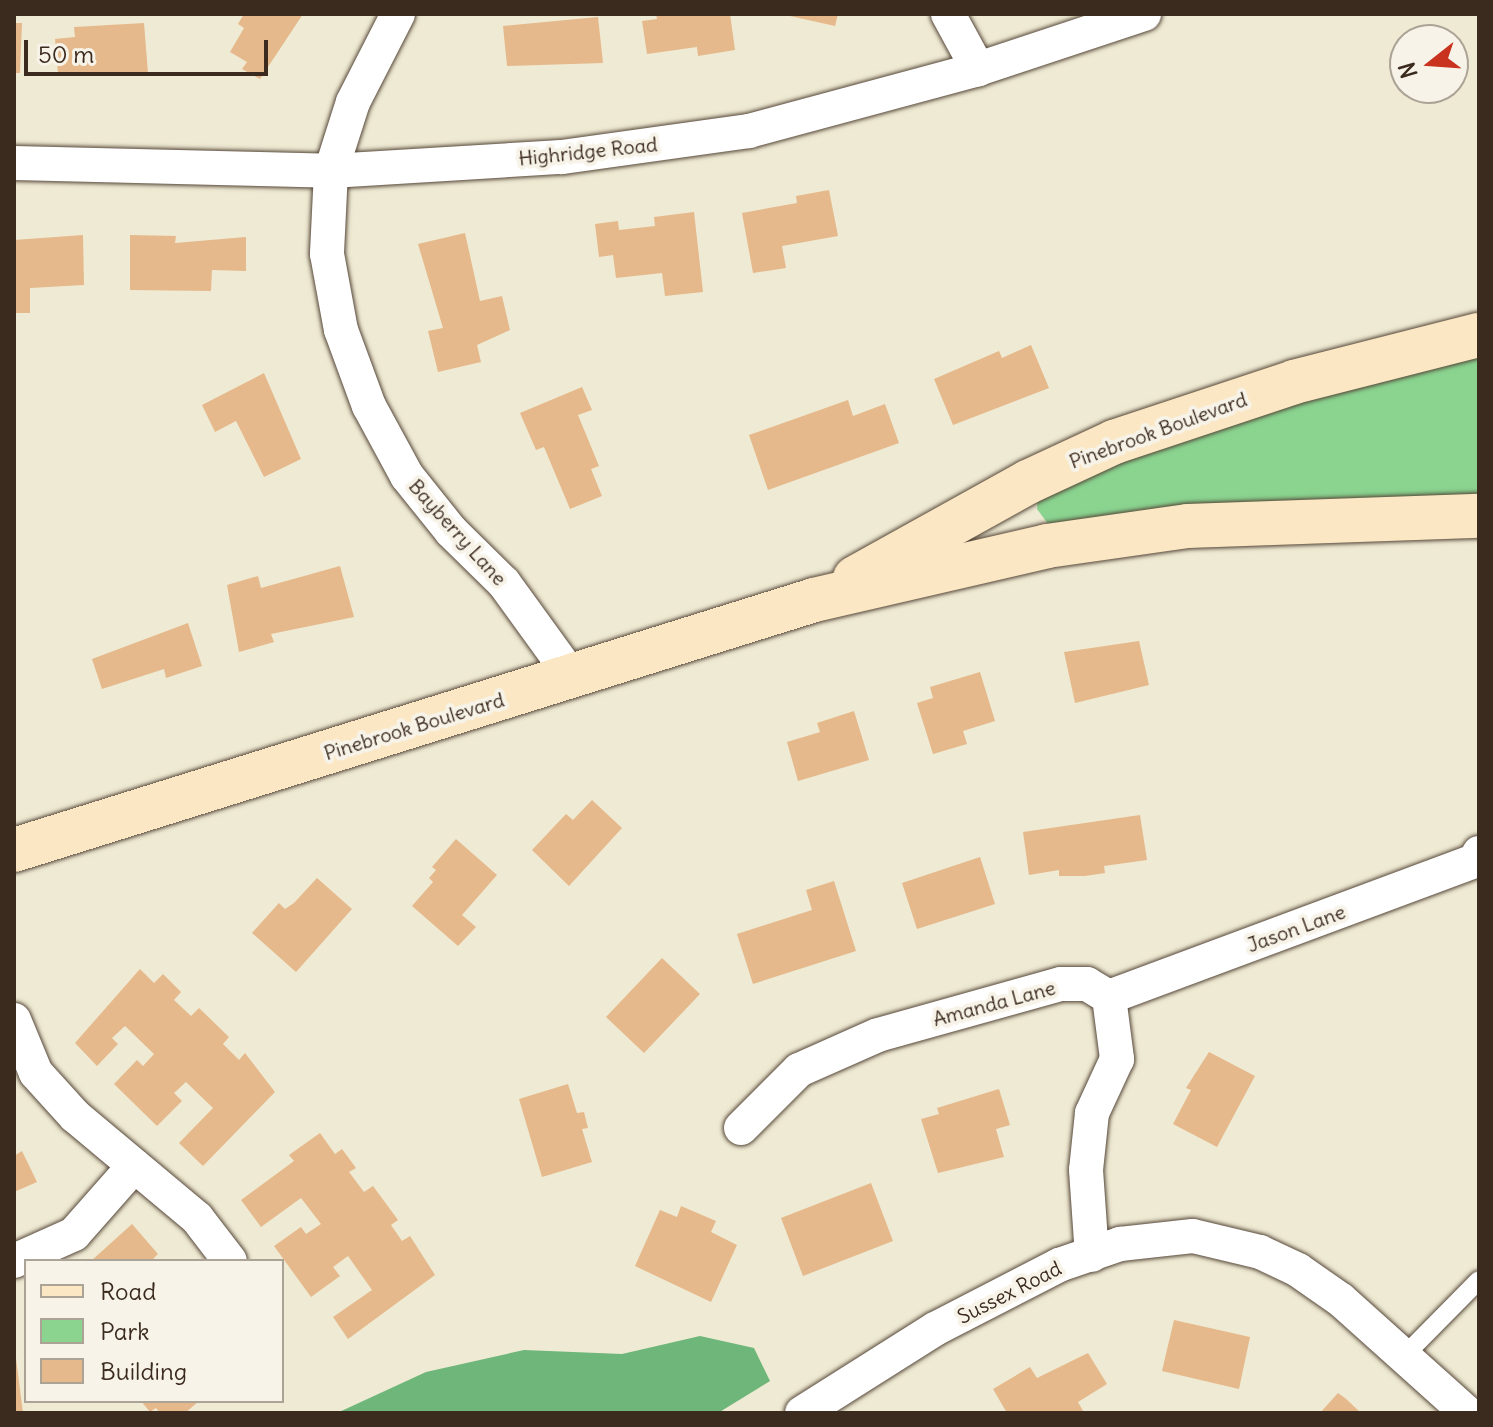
<!DOCTYPE html>
<style>
body{margin:0}
#map{position:relative;width:1493px;height:1427px;overflow:hidden;background:#efead3;font-family:Delius,sans-serif}
div>[style]{position:absolute}
.green>*{inset:0;background:#8ad490}
.forest>*{inset:0;background:#6fb67a}
.building>*{inset:0;background:#e5b98b}
.roads{filter:drop-shadow(0 0 2px #564739) drop-shadow(0 0 2px #564739)}
.lane>*{height:18px;margin:-9px;padding:0 9px;transform-origin:9px;border-radius:9px;background:#fff}
.street>*{height:34px;margin:-17px;padding:0 17px;transform-origin:17px;border-radius:17px;background:#fff}
.secondary>*{height:44px;margin:-22px;padding:0 22px;transform-origin:22px;border-radius:22px;background:#fbe7c3}
span{translate:-50% -50%;white-space:nowrap;text-align:center;line-height:1.15;-webkit-text-stroke:8px #f7f3e8;paint-order:stroke}
.street-label{font-size:20px;color:#3b2a1e}
.frame{position:absolute;inset:0;border:16px solid #3b2a1e;pointer-events:none}
.legend{position:absolute;left:24px;top:1259px;width:260px;height:144px;box-sizing:border-box;background:#f7f3e8;border:2px solid #aca397;margin:0;padding:10px 14px;list-style:none;font-size:24px;color:#3b2a1e}
.legend li{display:flex;align-items:center;gap:16px;height:40px}
.legend b{width:40px;border:2px solid #aca397}
.north{position:absolute;left:1389px;top:24px;width:80px;height:80px;box-sizing:border-box;background:#f7f3e8;border:2px solid #aca397;border-radius:50%;rotate:253deg;font-size:22px;font-weight:700;line-height:32px;text-align:center;color:#3b2a1e}
.north::after{content:'';display:block;margin:auto;width:28px;height:36px;background:#c8321e;clip-path:polygon(50% 0,100% 100%,50% 72%,0 100%)}
.scale{position:absolute;left:24px;top:40px;width:244px;height:36px;box-sizing:border-box;border:4px solid #3b2a1e;border-top:0;padding-left:10px;font-size:24px;line-height:28px;white-space:nowrap;color:#3b2a1e;-webkit-text-stroke:6px #f7f3e8;paint-order:stroke}
</style>
<div id="map">
<div class="green">
<i style="clip-path:polygon(1479px 347px,1479px 503px,1051px 528px,1037px 509px,1038px 497px,1061px 477px)"></i>
</div>
<div class="forest">
<i style="clip-path:polygon(700px 1336px,754px 1348px,770px 1381px,718px 1413px,337px 1413px,426px 1372px,524px 1350px,622px 1354px)"></i>
</div>
<div class="building">
<i style="clip-path:polygon(244px 14px,303px 14px,260px 79px,242px 69px,247px 62px,230px 52px,244px 28px,238px 24px)"></i>
<i style="clip-path:polygon(656px 14px,730px 14px,735px 50px,698px 56px,697px 47px,647px 54px,642px 21px,657px 19px)"></i>
<i style="clip-path:polygon(781px 14px,838px 14px,835px 26px)"></i>
<i style="clip-path:polygon(598px 17px,603px 63px,507px 66px,503px 26px)"></i>
<i style="clip-path:polygon(14px 23px,22px 23px,20px 73px,14px 73px)"></i>
<i style="clip-path:polygon(144px 23px,148px 73px,58px 74px,55px 39px,75px 37px,74px 27px)"></i>
<i style="clip-path:polygon(829px 190px,838px 236px,782px 246px,786px 268px,753px 273px,742px 213px,797px 203px,796px 196px)"></i>
<i style="clip-path:polygon(694px 212px,703px 292px,665px 296px,662px 273px,616px 278px,613px 255px,599px 257px,595px 224px,618px 221px,619px 230px,655px 226px,654px 217px)"></i>
<i style="clip-path:polygon(465px 233px,480px 301px,502px 296px,510px 330px,477px 345px,481px 362px,438px 372px,428px 331px,443px 328px,418px 244px)"></i>
<i style="clip-path:polygon(83px 235px,84px 285px,30px 288px,30px 313px,14px 313px,14px 240px)"></i>
<i style="clip-path:polygon(130px 235px,176px 236px,175px 243px,246px 237px,246px 271px,212px 270px,211px 291px,130px 290px)"></i>
<i style="clip-path:polygon(1031px 345px,1049px 388px,953px 425px,934px 379px,999px 351px,1002px 358px)"></i>
<i style="clip-path:polygon(264px 373px,301px 459px,264px 477px,236px 421px,215px 432px,202px 405px)"></i>
<i style="clip-path:polygon(582px 387px,592px 410px,578px 415px,599px 466px,591px 469px,602px 496px,570px 509px,544px 447px,536px 450px,520px 413px)"></i>
<i style="clip-path:polygon(848px 400px,853px 416px,885px 404px,899px 443px,768px 490px,749px 435px)"></i>
<i style="clip-path:polygon(340px 566px,354px 617px,271px 634px,274px 642px,239px 652px,227px 585px,258px 576px,261px 588px)"></i>
<i style="clip-path:polygon(188px 623px,202px 666px,166px 678px,164px 669px,102px 689px,92px 659px)"></i>
<i style="clip-path:polygon(1139px 641px,1149px 685px,1075px 703px,1064px 652px)"></i>
<i style="clip-path:polygon(980px 672px,995px 721px,963px 731px,967px 744px,933px 754px,917px 703px,933px 698px,930px 687px)"></i>
<i style="clip-path:polygon(854px 711px,869px 760px,798px 781px,787px 742px,820px 732px,817px 723px)"></i>
<i style="clip-path:polygon(592px 800px,622px 828px,569px 886px,532px 850px,566px 814px,573px 820px)"></i>
<i style="clip-path:polygon(1140px 815px,1147px 860px,1104px 866px,1105px 873px,1085px 876px,1059px 876px,1059px 870px,1029px 875px,1023px 832px)"></i>
<i style="clip-path:polygon(456px 839px,497px 875px,462px 915px,476px 927px,458px 946px,412px 906px,433px 882px,429px 878px,436px 870px,432px 867px)"></i>
<i style="clip-path:polygon(980px 857px,995px 904px,917px 929px,902px 883px)"></i>
<i style="clip-path:polygon(317px 878px,352px 909px,296px 972px,252px 933px,279px 903px,285px 909px,294px 903px)"></i>
<i style="clip-path:polygon(834px 881px,856px 951px,753px 984px,737px 934px,812px 910px,806px 890px)"></i>
<i style="clip-path:polygon(662px 958px,700px 994px,644px 1053px,606px 1017px)"></i>
<i style="clip-path:polygon(140px 969px,154px 983px,163px 974px,181px 992px,174px 1000px,191px 1016px,199px 1008px,229px 1037px,223px 1044px,239px 1060px,245px 1053px,275px 1092px,203px 1166px,179px 1143px,213px 1108px,186px 1082px,174px 1093px,182px 1101px,157px 1126px,114px 1084px,137px 1060px,143px 1066px,154px 1054px,125px 1026px,112px 1038px,118px 1044px,97px 1066px,75px 1043px)"></i>
<i style="clip-path:polygon(1209px 1052px,1255px 1076px,1217px 1147px,1173px 1124px,1191px 1090px,1186px 1088px)"></i>
<i style="clip-path:polygon(568px 1084px,577px 1113px,584px 1112px,588px 1128px,582px 1129px,592px 1162px,542px 1177px,519px 1099px)"></i>
<i style="clip-path:polygon(999px 1089px,1010px 1125px,996px 1129px,1004px 1157px,938px 1173px,921px 1119px,939px 1114px,937px 1108px)"></i>
<i style="clip-path:polygon(320px 1133px,335px 1154px,342px 1149px,356px 1168px,349px 1172px,364px 1192px,373px 1186px,398px 1220px,391px 1225px,402px 1241px,410px 1236px,435px 1275px,348px 1339px,333px 1317px,372px 1290px,348px 1256px,333px 1267px,340px 1276px,311px 1297px,274px 1246px,301px 1227px,306px 1234px,321px 1224px,301px 1198px,261px 1227px,241px 1200px,294px 1161px,289px 1155px)"></i>
<i style="clip-path:polygon(22px 1151px,37px 1182px,14px 1192px,14px 1156px)"></i>
<i style="clip-path:polygon(871px 1183px,893px 1241px,803px 1276px,781px 1218px)"></i>
<i style="clip-path:polygon(681px 1206px,716px 1221px,711px 1232px,737px 1245px,711px 1302px,635px 1266px,660px 1210px,677px 1217px)"></i>
<i style="clip-path:polygon(132px 1224px,158px 1254px,151px 1261px,91px 1261px)"></i>
<i style="clip-path:polygon(1174px 1320px,1250px 1337px,1239px 1389px,1162px 1371px)"></i>
<i style="clip-path:polygon(1088px 1353px,1107px 1384px,1078px 1402px,1083px 1411px,1079px 1413px,1007px 1413px,993px 1389px,1030px 1367px,1037px 1378px)"></i>
<i style="clip-path:polygon(14px 1358px,16px 1358px,23px 1413px,14px 1413px)"></i>
<i style="clip-path:polygon(1338px 1393px,1345px 1398px,1361px 1413px,1320px 1413px)"></i>
<i style="clip-path:polygon(141px 1401px,199px 1401px,185px 1413px,160px 1413px,156px 1408px,150px 1412px)"></i>
</div>
<div class="roads">
<div class="lane">
<i style="left:1405px;top:1355px;width:105px;rotate:-45.4deg"></i>
</div>
<div class="street">
<i style="left:398px;top:14px;width:99px;rotate:117.1deg"></i>
<i style="left:353px;top:102px;width:72px;rotate:107.7deg"></i>
<i style="left:331px;top:171px;width:83px;rotate:92.8deg"></i>
<i style="left:327px;top:254px;width:77px;rotate:79.6deg"></i>
<i style="left:341px;top:330px;width:81px;rotate:69.8deg"></i>
<i style="left:369px;top:406px;width:80px;rotate:61.5deg"></i>
<i style="left:407px;top:476px;width:70px;rotate:51.3deg"></i>
<i style="left:451px;top:531px;width:74px;rotate:44.5deg"></i>
<i style="left:504px;top:583px;width:116px;rotate:54.1deg"></i>
<i style="left:948px;top:14px;width:63px;rotate:61.4deg"></i>
<i style="left:14px;top:163px;width:317px;rotate:1.4deg"></i>
<i style="left:331px;top:171px;width:231px;rotate:-3.5deg"></i>
<i style="left:562px;top:157px;width:189px;rotate:-7.9deg"></i>
<i style="left:749px;top:131px;width:237px;rotate:-15.1deg"></i>
<i style="left:978px;top:69px;width:175px;rotate:-18.3deg"></i>
<i style="left:1109px;top:997px;width:390px;rotate:-20.4deg"></i>
<i style="left:1475px;top:861px;width:9px;rotate:-63deg"></i>
<i style="left:14px;top:1020px;width:57px;rotate:67.5deg"></i>
<i style="left:36px;top:1073px;width:58px;rotate:47.8deg"></i>
<i style="left:75px;top:1116px;width:159px;rotate:39.9deg"></i>
<i style="left:197px;top:1218px;width:54px;rotate:52.5deg"></i>
<i style="left:741px;top:1128px;width:82px;rotate:-45deg"></i>
<i style="left:799px;top:1070px;width:86px;rotate:-23.9deg"></i>
<i style="left:878px;top:1035px;width:190px;rotate:-15.6deg"></i>
<i style="left:1061px;top:984px;width:26px"></i>
<i style="left:1087px;top:984px;width:26px;rotate:31deg"></i>
<i style="left:1109px;top:997px;width:63px;rotate:82.6deg"></i>
<i style="left:1117px;top:1059px;width:60px;rotate:114.8deg"></i>
<i style="left:1092px;top:1113px;width:57px;rotate:96deg"></i>
<i style="left:1086px;top:1170px;width:85px;rotate:86deg"></i>
<i style="left:14px;top:1261px;width:66px;rotate:-24.2deg"></i>
<i style="left:74px;top:1234px;width:91px;rotate:-48.6deg"></i>
<i style="left:802px;top:1413px;width:157px;rotate:-32.3deg"></i>
<i style="left:935px;top:1329px;width:140px;rotate:-27.3deg"></i>
<i style="left:1059px;top:1265px;width:65px;rotate:-19deg"></i>
<i style="left:1120px;top:1244px;width:73px;rotate:-6.3deg"></i>
<i style="left:1193px;top:1236px;width:69px;rotate:13.4deg"></i>
<i style="left:1260px;top:1252px;width:42px;rotate:25.3deg"></i>
<i style="left:1298px;top:1270px;width:52px;rotate:34.9deg"></i>
<i style="left:1341px;top:1300px;width:169px;rotate:41.9deg"></i>
</div>
<div class="secondary">
<i style="left:855px;top:578px;width:198px;rotate:-29deg"></i>
<i style="left:1028px;top:482px;width:95px;rotate:-24.9deg"></i>
<i style="left:1114px;top:442px;width:190px;rotate:-18.4deg"></i>
<i style="left:1294px;top:382px;width:191px;rotate:-14.3deg"></i>
<i style="left:14px;top:850px;width:838px;rotate:-17.35deg"></i>
<i style="left:814px;top:600px;width:239px;rotate:-13deg"></i>
<i style="left:1047px;top:546px;width:142px;rotate:-8.1deg"></i>
<i style="left:1188px;top:526px;width:291px;rotate:-2deg"></i>
</div>
</div>
<div class="street-label">
<span style="left:588px;top:151px;rotate:-6deg">Highridge Road</span>
<span style="left:1158px;top:430px;rotate:-20deg">Pinebrook Boulevard</span>
<span style="left:458px;top:532px;rotate:48deg">Bayberry Lane</span>
<span style="left:414px;top:726px;rotate:-17deg">Pinebrook Boulevard</span>
<span style="left:1296px;top:928px;rotate:-20deg">Jason Lane</span>
<span style="left:994px;top:1003px;rotate:-15deg">Amanda Lane</span>
<span style="left:1009px;top:1292px;rotate:-27deg">Sussex Road</span>
</div>
<div class="frame"></div>
<ul class="legend">
<li><b style="height:10px;background:#fbe7c3"></b>Road</li>
<li><b style="height:22px;background:#8ad490"></b>Park</li>
<li><b style="height:22px;background:#e5b98b"></b>Building</li>
</ul>
<div class="north">N</div>
<div class="scale">50 m</div>
</div>
